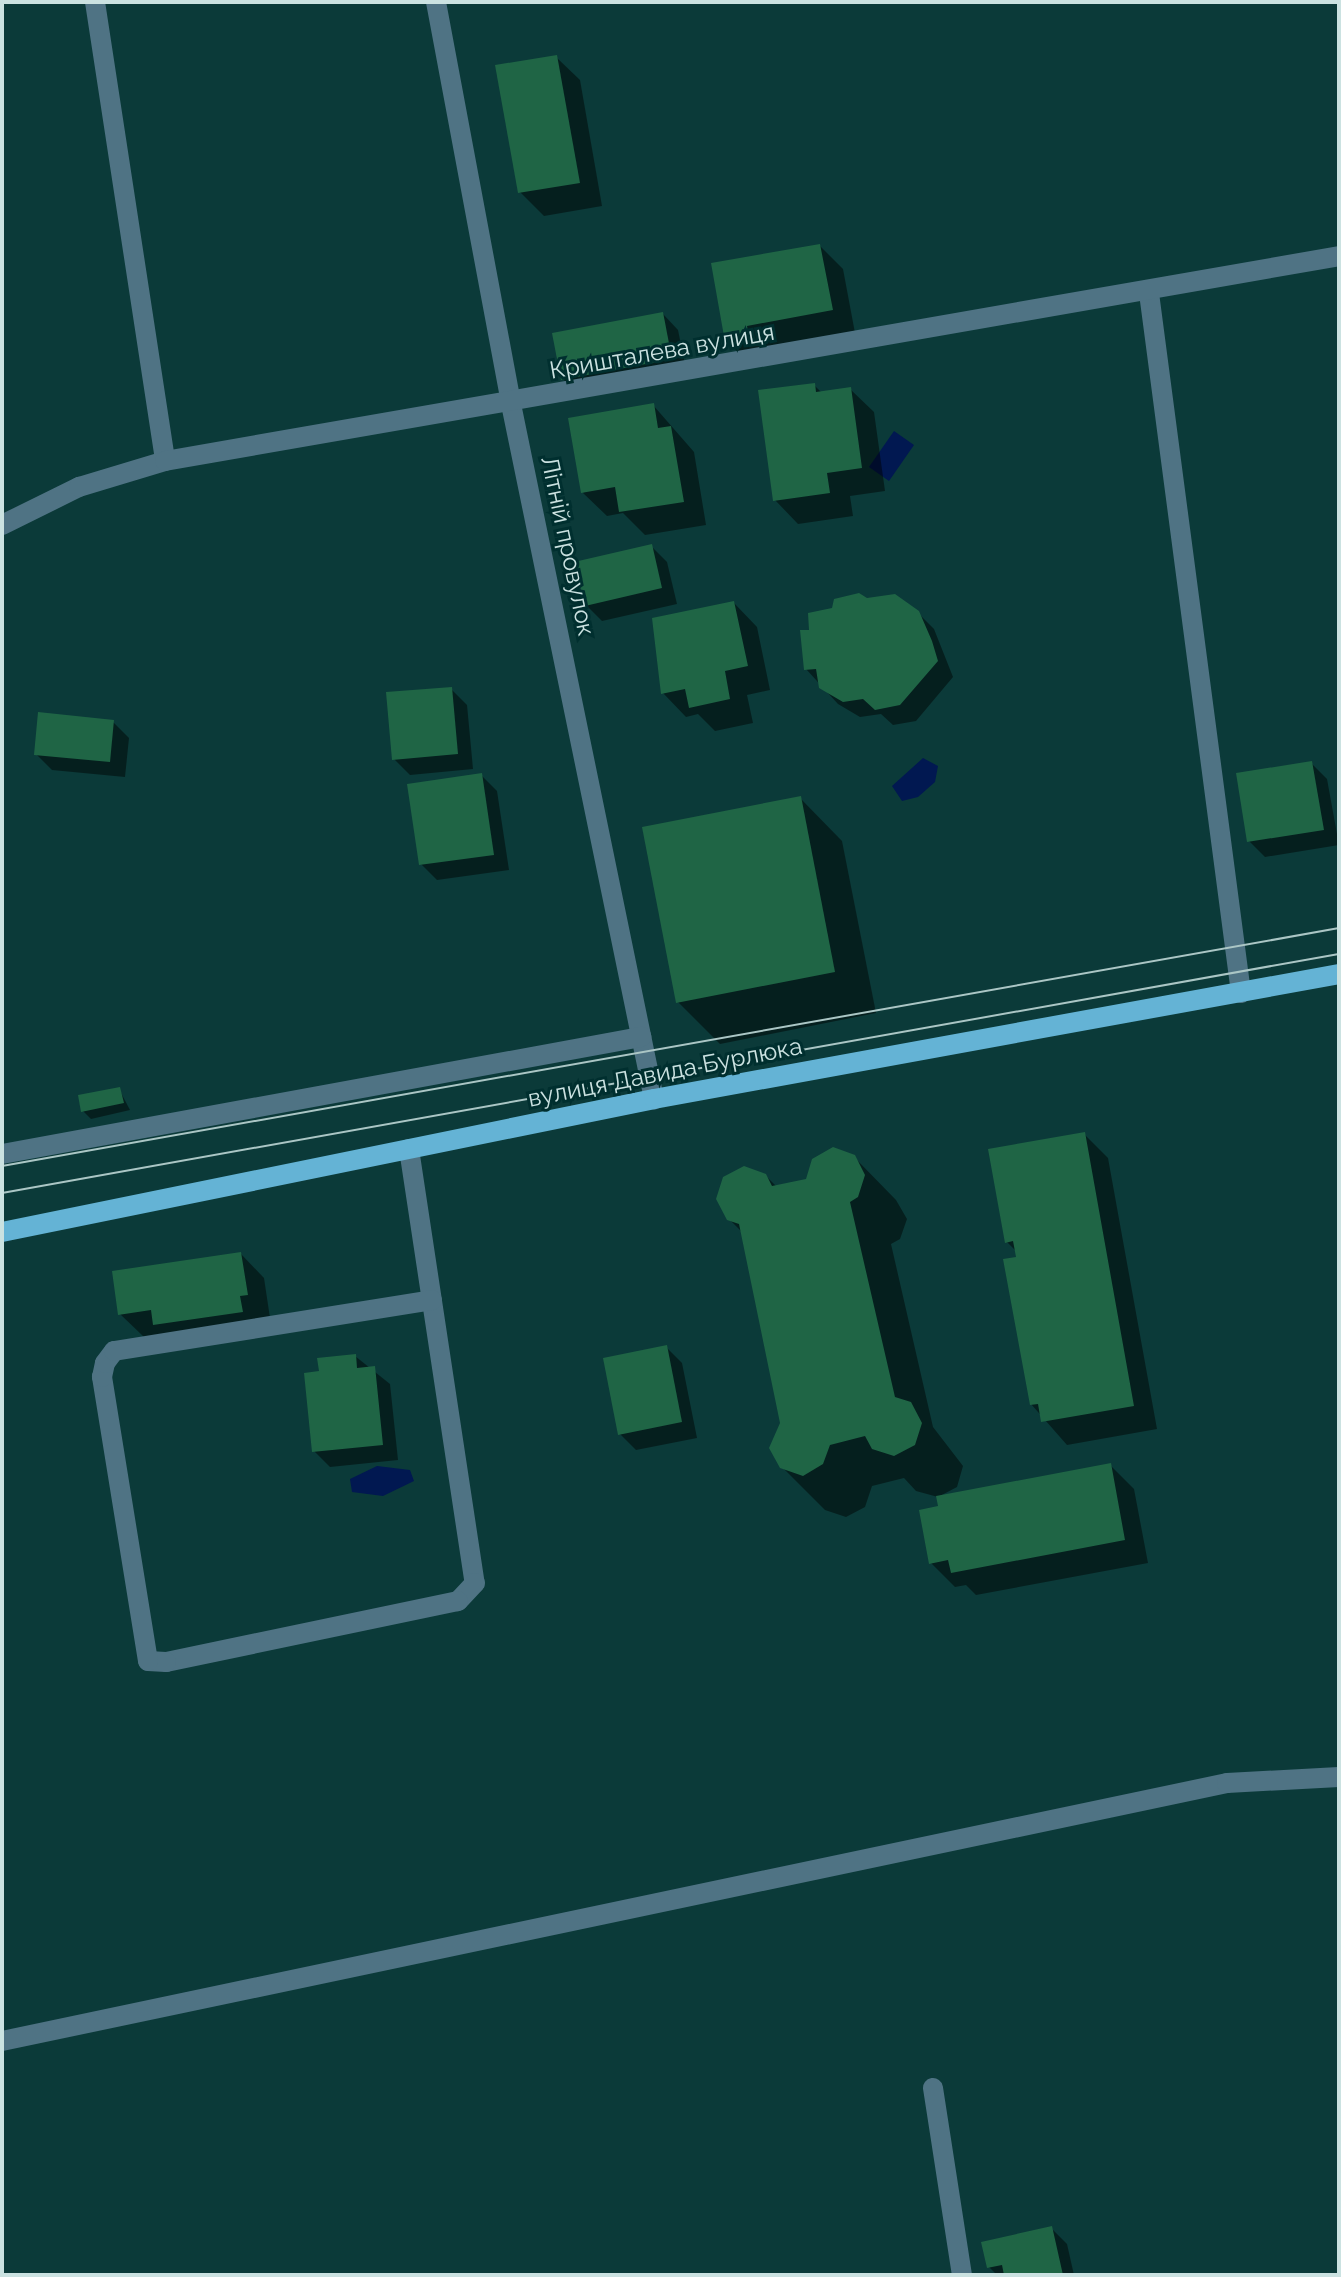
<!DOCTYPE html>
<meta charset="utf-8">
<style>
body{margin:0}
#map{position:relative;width:1341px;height:2277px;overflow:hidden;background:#0b3a39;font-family:Raleway,sans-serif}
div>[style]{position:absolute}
.water>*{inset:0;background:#011851}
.shadow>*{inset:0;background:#0007}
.building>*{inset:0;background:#1f6545}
.minor>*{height:20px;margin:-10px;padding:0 10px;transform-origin:10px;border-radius:10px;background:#4f7384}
.major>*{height:20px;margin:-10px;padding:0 10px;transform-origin:10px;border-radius:10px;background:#64b3d5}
.tram>*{height:2px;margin:-1px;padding:0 1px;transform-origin:1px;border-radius:1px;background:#abc6c5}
span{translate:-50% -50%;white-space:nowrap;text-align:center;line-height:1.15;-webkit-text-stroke:6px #002f2f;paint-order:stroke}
.street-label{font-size:24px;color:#cbe2e1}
.frame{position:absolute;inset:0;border:4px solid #cbe2e1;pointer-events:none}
</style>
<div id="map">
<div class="water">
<i style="clip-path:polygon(894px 431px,914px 445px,889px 481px,869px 467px)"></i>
<i style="clip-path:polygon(923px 758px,938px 766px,935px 782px,918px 797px,902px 801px,892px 786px)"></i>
<i style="clip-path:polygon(377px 1466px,410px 1470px,414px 1481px,383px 1496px,352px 1492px,350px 1479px)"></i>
</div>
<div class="shadow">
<i style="clip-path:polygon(556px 57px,580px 80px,602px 206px,544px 216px,520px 192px)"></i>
<i style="clip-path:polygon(820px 246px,843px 269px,855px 333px,751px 365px,727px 341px)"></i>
<i style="clip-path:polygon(663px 314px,678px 330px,687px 374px,579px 395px,563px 379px)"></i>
<i style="clip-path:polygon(814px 385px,822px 393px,850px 389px,874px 412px,885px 491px,850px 496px,853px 516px,798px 524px,775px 500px)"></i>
<i style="clip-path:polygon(653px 405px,694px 452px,706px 525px,645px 535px,623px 513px,607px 516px,583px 493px)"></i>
<i style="clip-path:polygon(651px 546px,667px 562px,677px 604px,602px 621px,586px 605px)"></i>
<i style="clip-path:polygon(867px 600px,917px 612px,934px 629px,953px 677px,916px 721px,893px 725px,881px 714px,860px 717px,838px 704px,806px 669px,811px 632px)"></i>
<i style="clip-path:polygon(734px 603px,757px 627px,770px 690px,747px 695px,753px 723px,715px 731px,698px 714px,686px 717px,663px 693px)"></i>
<i style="clip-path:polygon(451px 689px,467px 705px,473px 769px,410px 775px,394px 759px)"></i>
<i style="clip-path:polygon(113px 722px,129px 738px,125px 777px,52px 770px,36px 754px)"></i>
<i style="clip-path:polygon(1311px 763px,1327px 779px,1339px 845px,1265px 857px,1249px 841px)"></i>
<i style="clip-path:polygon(481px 775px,497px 791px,509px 870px,437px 880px,421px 864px)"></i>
<i style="clip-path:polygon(800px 798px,842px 841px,876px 1013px,720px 1044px,678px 1002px)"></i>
<i style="clip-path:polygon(119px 1089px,130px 1110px,91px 1119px,83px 1111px)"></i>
<i style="clip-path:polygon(1084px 1134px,1108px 1158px,1157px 1429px,1067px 1445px,1031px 1404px,1017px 1252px,1007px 1242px)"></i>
<i style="clip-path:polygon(854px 1157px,896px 1200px,907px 1219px,900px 1239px,891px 1244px,933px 1427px,963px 1466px,957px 1487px,938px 1497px,916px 1491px,904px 1478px,872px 1486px,865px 1507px,846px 1517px,825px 1510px,782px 1467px,782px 1424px,743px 1233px,728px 1218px,765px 1175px,777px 1187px,807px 1180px)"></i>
<i style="clip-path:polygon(241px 1254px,264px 1278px,270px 1318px,144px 1337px,120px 1314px)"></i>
<i style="clip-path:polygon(666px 1347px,682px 1363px,697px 1438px,636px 1450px,620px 1434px)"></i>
<i style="clip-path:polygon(355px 1356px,390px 1384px,398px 1460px,330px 1467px,314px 1451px,321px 1373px)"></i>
<i style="clip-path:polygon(1110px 1465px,1134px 1489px,1148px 1563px,976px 1595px,966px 1585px,955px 1587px,931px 1563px)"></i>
<i style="clip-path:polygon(1051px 2228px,1067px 2244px,1074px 2275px,997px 2275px,989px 2267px)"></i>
</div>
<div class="building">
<i style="clip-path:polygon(557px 55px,580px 183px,518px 193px,495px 65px)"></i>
<i style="clip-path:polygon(820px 244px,833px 310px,747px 326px,749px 337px,725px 342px,711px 263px)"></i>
<i style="clip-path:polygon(663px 312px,672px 359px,561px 380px,552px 333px)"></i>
<i style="clip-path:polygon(815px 383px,816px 392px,851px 387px,862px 468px,827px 473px,830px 493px,773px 501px,758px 390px)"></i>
<i style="clip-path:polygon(654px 403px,658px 428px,671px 426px,684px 502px,619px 512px,615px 487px,581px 493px,568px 418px)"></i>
<i style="clip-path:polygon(652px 544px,662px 588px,585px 606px,574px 562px)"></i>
<i style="clip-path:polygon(859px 593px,867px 598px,895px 594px,919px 611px,932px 641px,938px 661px,900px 705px,875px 710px,863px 699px,843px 702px,819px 688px,816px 669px,804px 670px,800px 630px,809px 630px,808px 613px,832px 608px,834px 599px)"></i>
<i style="clip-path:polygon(734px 601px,748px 666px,725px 671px,730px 699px,689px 708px,685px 689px,661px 694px,652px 618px)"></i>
<i style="clip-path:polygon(452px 687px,458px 754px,392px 760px,386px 692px)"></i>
<i style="clip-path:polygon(38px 712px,114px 720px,110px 762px,34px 755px)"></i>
<i style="clip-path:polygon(1312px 761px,1324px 830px,1247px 842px,1236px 773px)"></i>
<i style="clip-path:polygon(482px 773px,494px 855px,419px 865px,407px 784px)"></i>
<i style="clip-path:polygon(801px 796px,835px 972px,676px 1003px,642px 827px)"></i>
<i style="clip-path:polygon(120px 1087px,124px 1103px,81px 1112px,78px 1095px)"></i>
<i style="clip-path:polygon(1085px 1132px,1134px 1406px,1041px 1422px,1038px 1404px,1030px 1405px,1003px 1259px,1016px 1257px,1013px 1241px,1005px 1243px,988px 1149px)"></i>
<i style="clip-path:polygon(833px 1147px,855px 1155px,865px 1175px,858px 1197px,850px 1202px,895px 1397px,911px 1402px,922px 1423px,915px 1445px,894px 1456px,872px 1449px,865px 1436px,830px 1445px,823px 1464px,803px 1476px,780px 1468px,769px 1448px,780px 1423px,739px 1224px,727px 1220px,716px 1199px,723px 1177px,744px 1166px,766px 1174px,772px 1186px,806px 1179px,812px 1159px)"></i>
<i style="clip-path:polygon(241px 1252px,248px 1295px,240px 1296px,243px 1312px,153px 1325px,151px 1310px,118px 1315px,112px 1271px)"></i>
<i style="clip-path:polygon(667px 1345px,682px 1422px,618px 1435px,603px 1358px)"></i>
<i style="clip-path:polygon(356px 1354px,357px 1368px,375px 1366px,383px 1445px,312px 1452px,304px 1373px,319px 1371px,317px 1358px)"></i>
<i style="clip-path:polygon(1111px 1463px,1125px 1540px,951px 1573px,948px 1560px,929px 1564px,919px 1510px,938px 1506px,936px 1496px)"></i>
<i style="clip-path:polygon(1052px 2226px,1063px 2275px,1004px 2275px,1002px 2265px,987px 2268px,981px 2242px)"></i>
</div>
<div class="minor">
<i style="left:95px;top:2px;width:464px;rotate:81.3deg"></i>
<i style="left:436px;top:2px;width:409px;rotate:79.4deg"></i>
<i style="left:511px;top:404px;width:710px;rotate:78.37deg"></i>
<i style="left:1149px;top:293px;width:706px;rotate:82.51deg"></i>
<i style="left:2px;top:525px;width:86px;rotate:-26.3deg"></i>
<i style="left:79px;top:487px;width:90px;rotate:-16.8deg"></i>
<i style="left:165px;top:461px;width:1192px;rotate:-9.9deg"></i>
<i style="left:409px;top:1149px;width:439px;rotate:81.4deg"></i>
<i style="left:475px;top:1583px;width:25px;rotate:133deg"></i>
<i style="left:458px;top:1601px;width:298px;rotate:168.2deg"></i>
<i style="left:166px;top:1662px;width:18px;rotate:-177deg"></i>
<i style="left:148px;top:1661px;width:288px;rotate:-99.2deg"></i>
<i style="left:102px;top:1377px;width:14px;rotate:-78deg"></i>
<i style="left:105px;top:1363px;width:15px;rotate:-53deg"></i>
<i style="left:114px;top:1351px;width:322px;rotate:-9.1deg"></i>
<i style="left:2px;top:1154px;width:650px;rotate:-10.38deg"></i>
<i style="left:2px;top:2041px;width:1252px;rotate:-11.89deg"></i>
<i style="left:1227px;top:1783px;width:112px;rotate:-3.1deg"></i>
<i style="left:933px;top:2088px;width:189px;rotate:81.2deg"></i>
</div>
<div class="major">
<i style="left:2px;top:1232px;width:665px;rotate:-11.53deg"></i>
<i style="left:654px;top:1099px;width:696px;rotate:-10.34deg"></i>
</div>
<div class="tram">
<i style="left:2px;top:1166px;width:1358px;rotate:-10.09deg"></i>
<i style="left:2px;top:1193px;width:1358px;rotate:-10.14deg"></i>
</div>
<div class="street-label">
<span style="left:662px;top:351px;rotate:-10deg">Кришталева вулиця</span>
<span style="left:568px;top:546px;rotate:78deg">Літній провулок</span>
<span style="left:665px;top:1072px;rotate:-11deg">вулиця Давида Бурлюка</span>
</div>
<div class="frame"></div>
</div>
